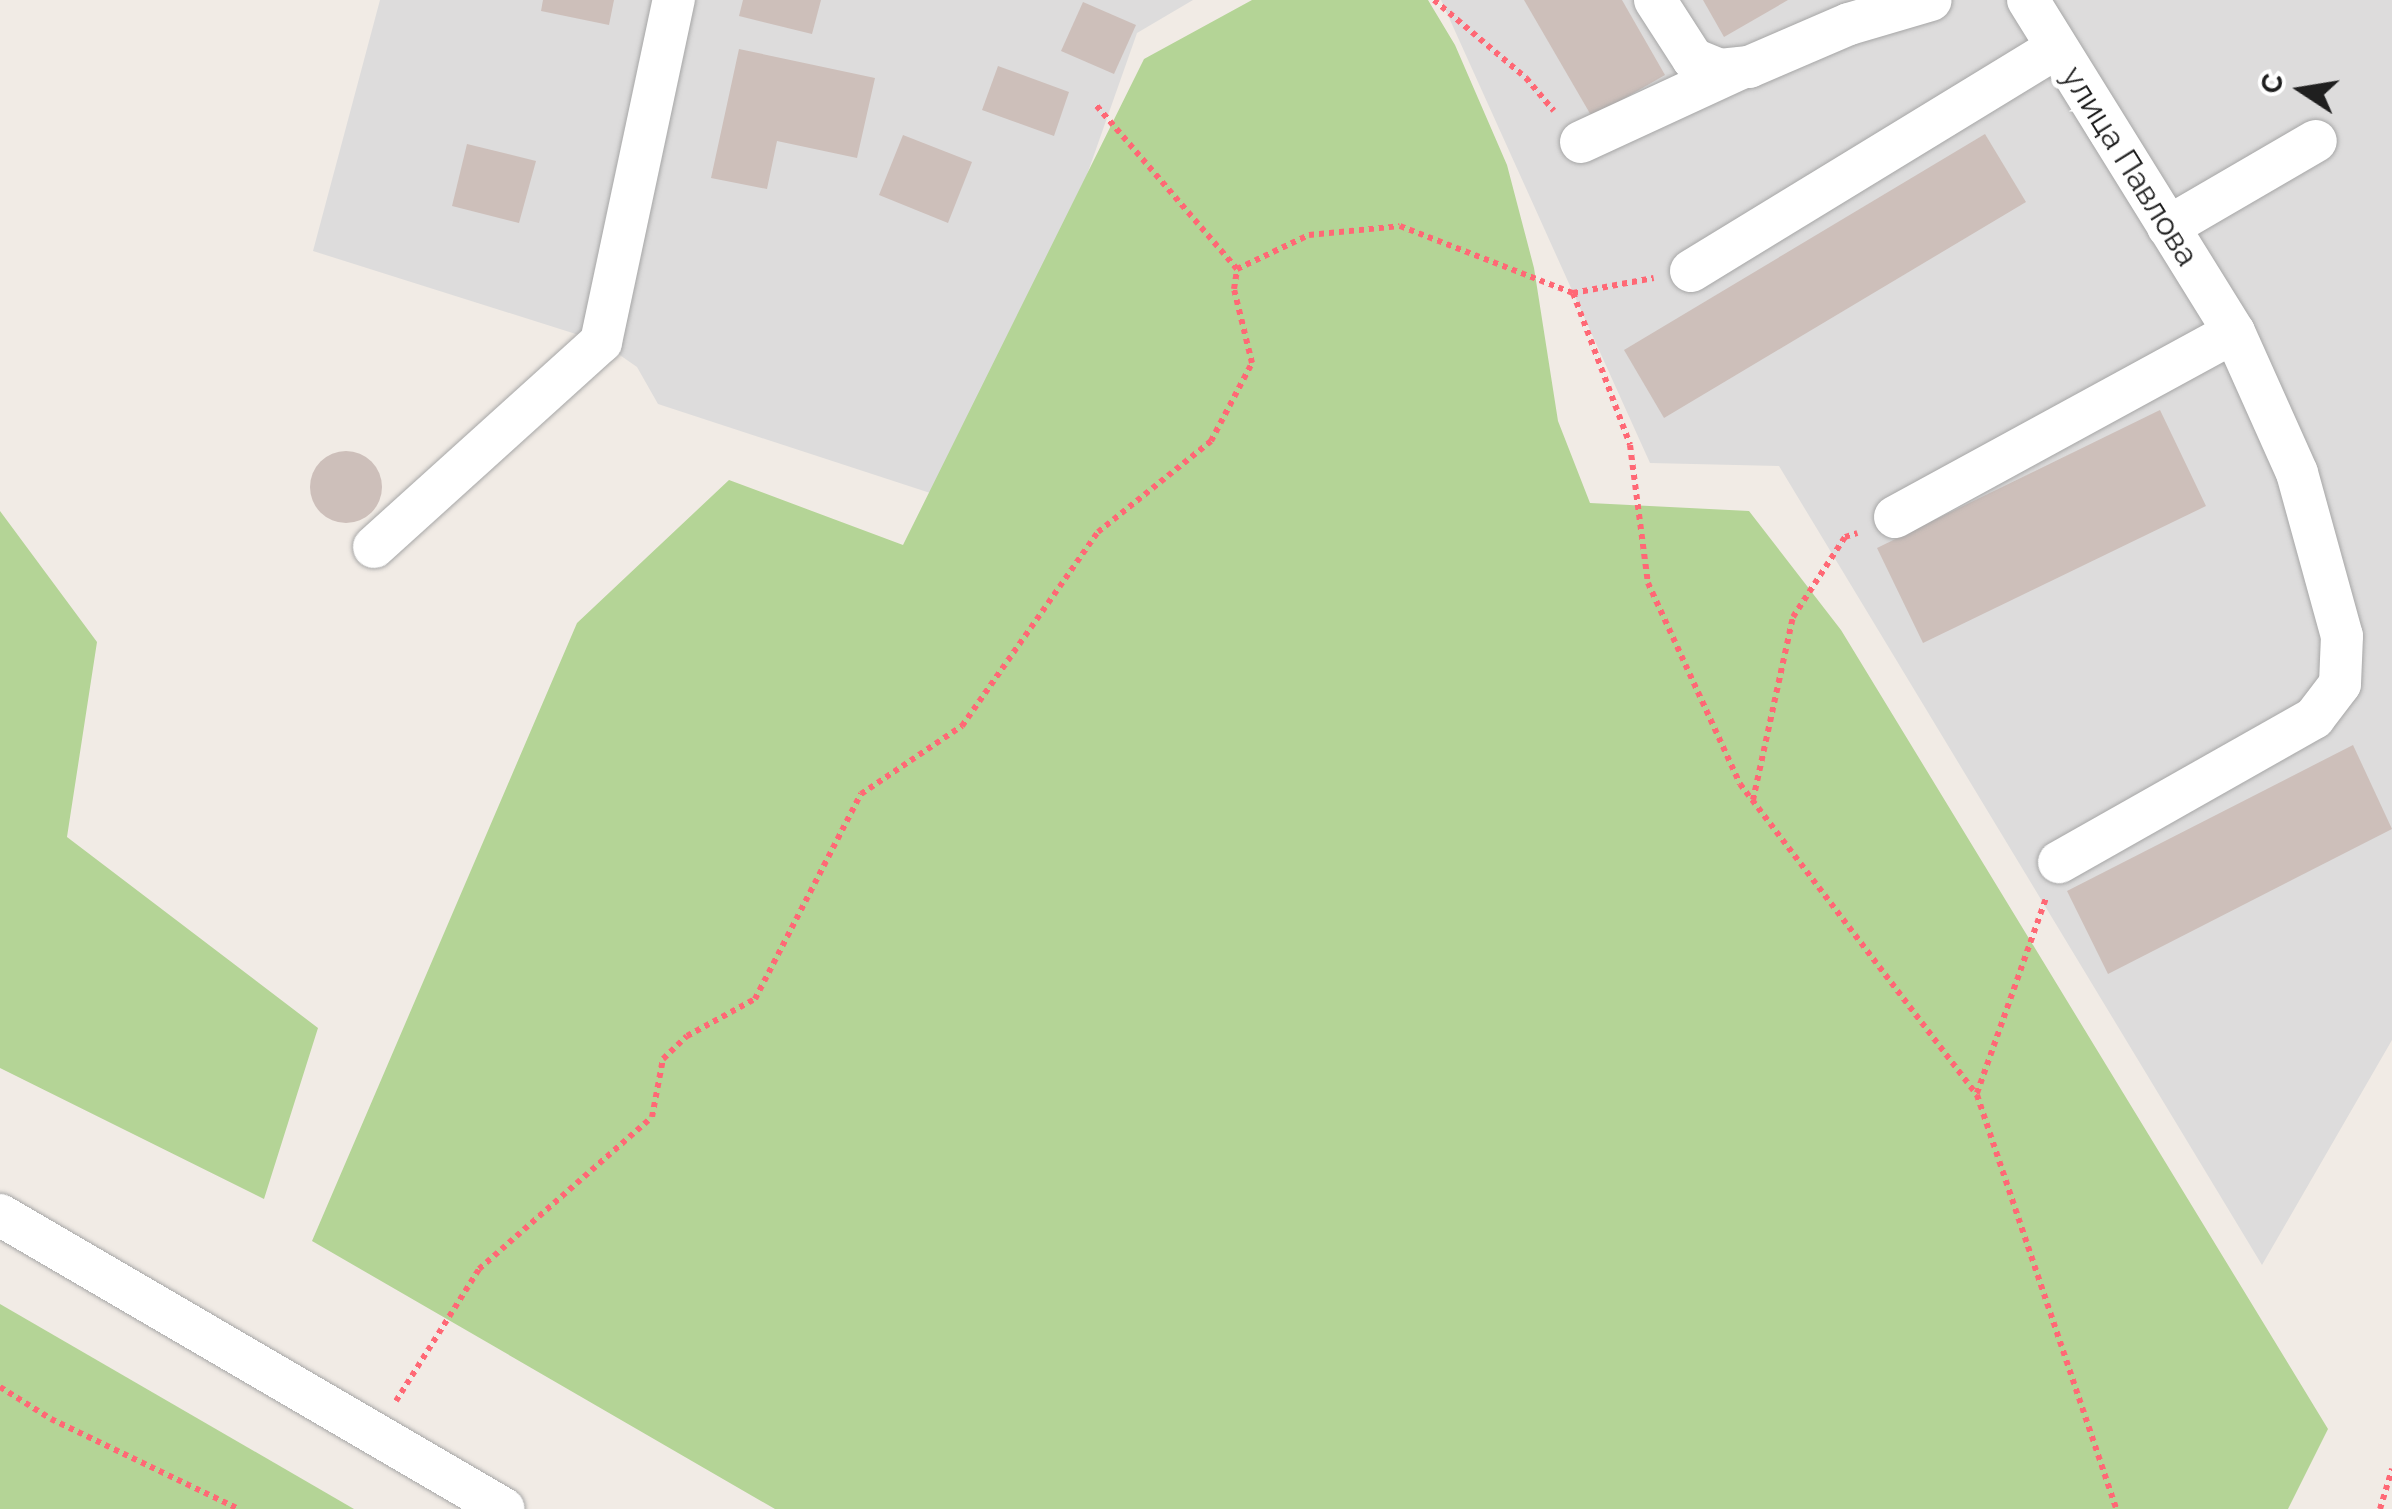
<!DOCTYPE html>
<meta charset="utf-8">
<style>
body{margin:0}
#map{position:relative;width:2392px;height:1509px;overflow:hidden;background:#f1ebe5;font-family:Raleway,sans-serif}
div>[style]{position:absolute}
.residential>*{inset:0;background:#dddcdc}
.forest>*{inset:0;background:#b4d496}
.building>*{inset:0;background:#cdbfba}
.round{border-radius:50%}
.path>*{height:6px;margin-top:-3px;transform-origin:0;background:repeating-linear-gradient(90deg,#ff6875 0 5px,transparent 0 10px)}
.roads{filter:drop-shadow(0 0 2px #a6a6a6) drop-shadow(0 0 2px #a6a6a6)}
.minor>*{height:42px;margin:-21px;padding:0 21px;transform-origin:21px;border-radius:21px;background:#fff}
span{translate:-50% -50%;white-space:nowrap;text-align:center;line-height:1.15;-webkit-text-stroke:10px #fff;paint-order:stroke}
.street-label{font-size:32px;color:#1f1f1f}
.north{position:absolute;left:2252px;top:40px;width:100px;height:100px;-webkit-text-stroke:8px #fff;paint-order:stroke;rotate:282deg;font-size:28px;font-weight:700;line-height:40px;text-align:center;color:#1f1f1f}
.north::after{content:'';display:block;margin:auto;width:35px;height:45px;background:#1f1f1f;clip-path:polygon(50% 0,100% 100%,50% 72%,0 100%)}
</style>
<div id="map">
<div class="residential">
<i style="clip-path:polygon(380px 0,1193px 0,1137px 33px,970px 506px,658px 404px,637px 367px,601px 342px,313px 251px)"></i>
<i style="clip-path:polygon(1441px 0,2392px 0,2392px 1040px,2262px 1265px,1779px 466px,1650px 463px)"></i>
</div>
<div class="forest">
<i style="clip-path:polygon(1252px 0,1428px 0,1455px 45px,1507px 165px,1534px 268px,1558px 421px,1590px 503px,1749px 511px,1841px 630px,2328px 1429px,2288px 1509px,775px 1509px,312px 1241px,577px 623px,729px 480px,903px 545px,1144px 59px)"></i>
<i style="clip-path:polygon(0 511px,97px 642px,67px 837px,318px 1028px,264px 1199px,0 1068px)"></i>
<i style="clip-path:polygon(0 1304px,354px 1509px,0 1509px)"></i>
</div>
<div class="building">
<i style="clip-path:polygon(543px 0,614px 0,609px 25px,541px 11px)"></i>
<i style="clip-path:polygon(743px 0,821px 0,812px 34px,739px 16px)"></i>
<i style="clip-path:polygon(1524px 0,1622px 0,1665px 75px,1592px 117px)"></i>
<i style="clip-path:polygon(1703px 0,1788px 0,1724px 37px)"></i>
<i style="clip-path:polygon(1083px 2px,1136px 25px,1114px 74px,1061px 51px)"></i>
<i style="clip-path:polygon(739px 49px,875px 78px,857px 158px,777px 141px,767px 189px,711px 178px)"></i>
<i style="clip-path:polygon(998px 66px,1069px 92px,1054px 136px,982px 110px)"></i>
<i style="clip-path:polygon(1985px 134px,2026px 202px,1664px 418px,1624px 350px)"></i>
<i style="clip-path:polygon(903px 135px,972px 162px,948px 223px,879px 195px)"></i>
<i style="clip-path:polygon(467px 144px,536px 161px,519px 223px,452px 206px)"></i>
<i style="clip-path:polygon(2160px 410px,2206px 506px,1923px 643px,1877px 548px)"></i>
<i class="round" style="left:310px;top:451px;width:72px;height:72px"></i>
<i style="clip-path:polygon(2353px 745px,2392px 829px,2108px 974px,2067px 891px)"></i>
</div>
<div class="path">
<i style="left:1434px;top:0;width:121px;rotate:40.3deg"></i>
<i style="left:1526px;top:78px;width:43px;rotate:49.7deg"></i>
<i style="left:1237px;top:269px;width:80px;rotate:-25.3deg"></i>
<i style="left:1309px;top:235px;width:91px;rotate:-5.6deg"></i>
<i style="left:1400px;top:226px;width:186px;rotate:21.2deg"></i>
<i style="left:1573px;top:293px;width:82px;rotate:-10.5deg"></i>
<i style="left:1573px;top:293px;width:162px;rotate:69.4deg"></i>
<i style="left:1630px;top:445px;width:139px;rotate:82.6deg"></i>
<i style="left:1648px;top:583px;width:221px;rotate:65.4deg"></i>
<i style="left:1740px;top:784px;width:391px;rotate:52.7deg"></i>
<i style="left:1977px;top:1095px;width:437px;rotate:71.4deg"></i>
<i style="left:1753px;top:800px;width:187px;rotate:-77.7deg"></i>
<i style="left:1793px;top:617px;width:95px;rotate:-57deg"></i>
<i style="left:1845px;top:537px;width:13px;rotate:-18deg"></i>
<i style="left:1977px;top:1093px;width:207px;rotate:-70.5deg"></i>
<i style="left:0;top:1387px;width:60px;rotate:32.1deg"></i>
<i style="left:51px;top:1419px;width:208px;rotate:25.6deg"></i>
<i style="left:396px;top:1401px;width:156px;rotate:-57.8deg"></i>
<i style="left:479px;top:1269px;width:230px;rotate:-41.3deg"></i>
<i style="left:652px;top:1117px;width:59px;rotate:-79.3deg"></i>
<i style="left:663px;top:1059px;width:33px;rotate:-44deg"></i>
<i style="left:687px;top:1036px;width:77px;rotate:-28.6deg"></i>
<i style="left:755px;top:999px;width:231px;rotate:-62.7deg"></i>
<i style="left:861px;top:794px;width:122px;rotate:-34deg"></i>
<i style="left:962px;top:726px;width:237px;rotate:-55deg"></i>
<i style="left:1098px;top:532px;width:145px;rotate:-38.8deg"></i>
<i style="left:1211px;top:441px;width:88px;rotate:-62.3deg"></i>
<i style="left:1252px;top:363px;width:76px;rotate:-103.7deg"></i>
<i style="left:1234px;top:289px;width:20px;rotate:-81deg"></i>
<i style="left:1237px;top:269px;width:216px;rotate:-130.7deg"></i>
<i style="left:2380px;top:1509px;width:42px;rotate:-73.3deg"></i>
</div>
<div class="roads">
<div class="minor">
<i style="left:1655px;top:0;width:70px;rotate:57.2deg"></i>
<i style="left:1693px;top:59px;width:29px;rotate:22deg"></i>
<i style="left:1720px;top:70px;width:29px;rotate:-6deg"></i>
<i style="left:1749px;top:67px;width:109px;rotate:-23.3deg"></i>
<i style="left:1849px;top:24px;width:85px;rotate:-16.3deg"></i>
<i style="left:2028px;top:0;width:391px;rotate:58.2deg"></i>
<i style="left:2234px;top:332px;width:154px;rotate:65.9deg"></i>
<i style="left:2297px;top:473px;width:169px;rotate:74.6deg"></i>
<i style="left:2342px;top:636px;width:48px;rotate:92.4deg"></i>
<i style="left:2340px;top:684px;width:43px;rotate:127.4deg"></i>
<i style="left:2314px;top:718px;width:293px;rotate:150.5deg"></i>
<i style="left:1581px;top:142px;width:176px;rotate:-24.8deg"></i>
<i style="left:2168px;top:227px;width:171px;rotate:-30.2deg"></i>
<i style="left:1691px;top:271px;width:428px;rotate:-31.4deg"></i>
<i style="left:1895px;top:517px;width:386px;rotate:-28.6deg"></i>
<i style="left:374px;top:547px;width:306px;rotate:-42.1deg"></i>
<i style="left:601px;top:342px;width:350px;rotate:-78deg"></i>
<i style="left:0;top:1215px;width:583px;rotate:30.26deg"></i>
</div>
</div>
<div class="street-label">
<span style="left:2130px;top:166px;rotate:58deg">улица Павлова</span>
</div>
<div class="north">С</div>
</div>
